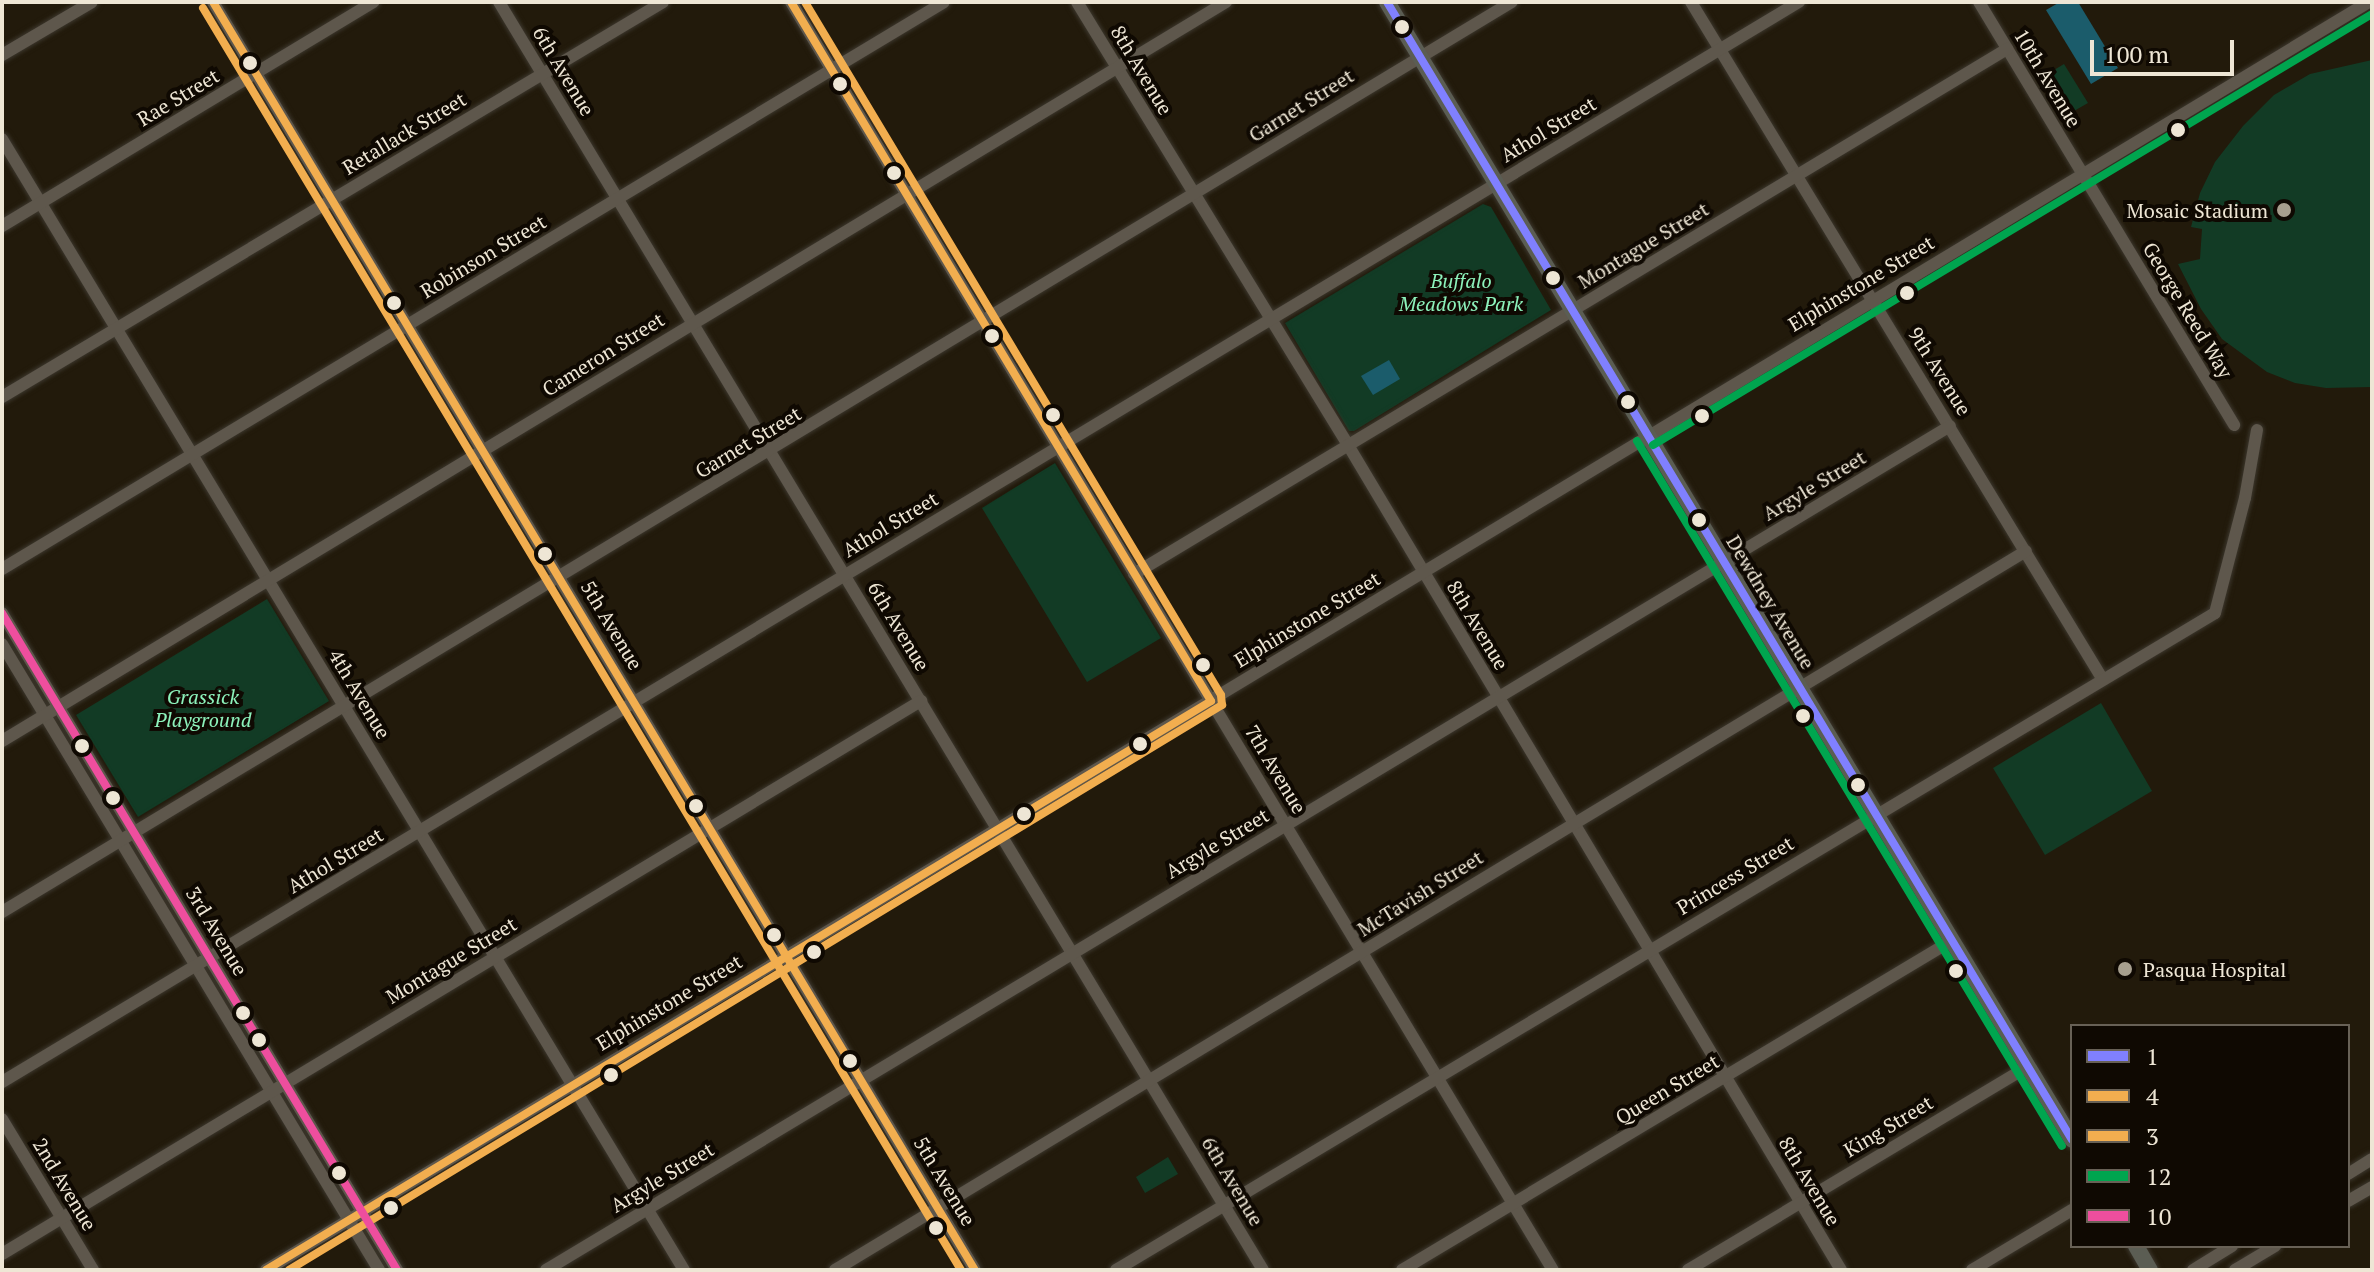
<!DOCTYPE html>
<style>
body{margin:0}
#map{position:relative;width:2374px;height:1272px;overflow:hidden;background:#221a0b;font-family:"PT Serif",serif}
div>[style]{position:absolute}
.green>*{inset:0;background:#123b25}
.water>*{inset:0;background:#1b5c6b}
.roads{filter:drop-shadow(0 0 2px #3c372d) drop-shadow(0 0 2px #3c372d)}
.minor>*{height:12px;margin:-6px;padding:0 6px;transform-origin:6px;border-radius:6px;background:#5e574c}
.major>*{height:16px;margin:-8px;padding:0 8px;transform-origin:8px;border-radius:8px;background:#5b5d53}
.bus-1>*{height:8px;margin:-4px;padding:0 4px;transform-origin:4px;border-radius:4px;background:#8080ff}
.bus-2>*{height:8px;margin:-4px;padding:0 4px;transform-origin:4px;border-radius:4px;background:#f2ae4f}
.bus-3>*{height:8px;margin:-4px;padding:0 4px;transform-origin:4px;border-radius:4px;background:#f2ae4f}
.bus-4>*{height:8px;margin:-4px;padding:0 4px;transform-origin:4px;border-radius:4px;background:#00a54f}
.bus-5>*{height:8px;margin:-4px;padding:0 4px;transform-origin:4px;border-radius:4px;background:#ee4e9e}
.dots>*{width:22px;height:22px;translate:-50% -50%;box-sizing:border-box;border:4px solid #0f0902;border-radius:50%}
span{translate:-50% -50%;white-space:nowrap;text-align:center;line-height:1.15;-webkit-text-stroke:8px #0f0902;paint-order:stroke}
.street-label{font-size:20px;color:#eee6d5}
.poi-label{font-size:20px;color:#eee6d5}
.right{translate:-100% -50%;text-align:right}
.left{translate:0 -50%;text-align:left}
.park-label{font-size:20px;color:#8df2bb;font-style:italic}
.frame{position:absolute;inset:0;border:4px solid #eee6d5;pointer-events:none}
.legend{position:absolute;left:2070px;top:1024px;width:280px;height:224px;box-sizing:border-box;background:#0f0902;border:2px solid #686156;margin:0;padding:10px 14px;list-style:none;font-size:24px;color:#eee6d5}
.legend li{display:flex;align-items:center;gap:16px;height:40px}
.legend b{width:40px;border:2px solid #686156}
.scale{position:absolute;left:2090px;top:40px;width:144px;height:36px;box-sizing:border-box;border:4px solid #eee6d5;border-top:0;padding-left:10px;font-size:24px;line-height:28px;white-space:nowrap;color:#eee6d5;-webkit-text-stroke:6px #0f0902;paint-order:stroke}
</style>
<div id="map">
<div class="green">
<i style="clip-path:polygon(2372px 60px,2372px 387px,2326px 388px,2295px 383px,2267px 372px,2222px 339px,2201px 309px,2178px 264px,2200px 259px,2202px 229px,2191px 227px,2200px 193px,2215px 162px,2243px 126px,2274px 95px,2310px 74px)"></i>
<i style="clip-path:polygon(2064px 64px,2088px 103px,2067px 115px,2044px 76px)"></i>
<i style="clip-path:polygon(1483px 204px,1491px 207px,1551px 310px,1354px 431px,1349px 431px,1285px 323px)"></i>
<i style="clip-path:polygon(1055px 463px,1161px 638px,1087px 682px,982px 508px)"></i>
<i style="clip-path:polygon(267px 599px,329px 701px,138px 817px,76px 715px)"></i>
<i style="clip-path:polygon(2101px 703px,2152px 791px,2045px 855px,1993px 768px)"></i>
<i style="clip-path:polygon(1168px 1157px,1178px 1174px,1145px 1193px,1136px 1177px)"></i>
</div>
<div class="water">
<i style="clip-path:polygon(2060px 2px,2078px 2px,2118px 68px,2091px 84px,2046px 10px)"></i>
<i style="clip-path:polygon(1389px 360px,1400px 379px,1373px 395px,1361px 376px)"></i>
</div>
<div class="roads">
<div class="minor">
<i style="left:213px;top:2px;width:1479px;rotate:59deg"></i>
<i style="left:499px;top:2px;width:1480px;rotate:58.93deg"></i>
<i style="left:791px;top:2px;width:1479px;rotate:59deg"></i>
<i style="left:1077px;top:2px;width:519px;rotate:58.54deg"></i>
<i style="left:1348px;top:445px;width:961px;rotate:59.14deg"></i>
<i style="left:1691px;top:2px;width:793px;rotate:58.71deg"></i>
<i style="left:1979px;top:2px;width:494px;rotate:58.9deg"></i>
<i style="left:2px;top:55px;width:104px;rotate:-30.5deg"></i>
<i style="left:2px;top:139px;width:1321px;rotate:58.91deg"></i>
<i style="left:2px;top:226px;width:434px;rotate:-31.1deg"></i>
<i style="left:2px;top:397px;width:770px;rotate:-30.86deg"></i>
<i style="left:2px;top:569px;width:1099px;rotate:-31.04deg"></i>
<i style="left:1134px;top:574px;width:1019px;rotate:-31.02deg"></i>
<i style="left:2px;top:613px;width:767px;rotate:58.98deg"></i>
<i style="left:2px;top:644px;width:731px;rotate:58.94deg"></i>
<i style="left:2px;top:741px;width:1430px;rotate:-31.12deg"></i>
<i style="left:2px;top:912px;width:1763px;rotate:-31.08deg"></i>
<i style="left:2px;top:1082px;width:2097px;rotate:-31.01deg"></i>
<i style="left:2px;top:1119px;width:176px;rotate:58.9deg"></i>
<i style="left:2348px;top:1174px;width:28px;rotate:-32deg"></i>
<i style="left:2348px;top:1201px;width:28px;rotate:-30deg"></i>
<i style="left:2px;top:1254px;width:1073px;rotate:-31.04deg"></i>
<i style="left:266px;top:1270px;width:2456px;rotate:-31.09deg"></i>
<i style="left:546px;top:1270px;width:1638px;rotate:-31.01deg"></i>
<i style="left:835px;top:1270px;width:1391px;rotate:-31.12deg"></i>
<i style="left:1116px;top:1270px;width:1280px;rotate:-30.87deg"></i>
<i style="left:2215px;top:613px;width:119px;rotate:-75.4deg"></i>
<i style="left:2245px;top:498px;width:69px;rotate:-80deg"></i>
<i style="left:1402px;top:1270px;width:640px;rotate:-30.93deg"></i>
<i style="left:1688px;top:1270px;width:395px;rotate:-30.9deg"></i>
<i style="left:1972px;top:1270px;width:117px;rotate:-31deg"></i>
<i style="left:2193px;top:1270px;width:46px;rotate:-31.6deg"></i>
<i style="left:2235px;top:1270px;width:47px;rotate:-31deg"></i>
</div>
<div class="major">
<i style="left:1387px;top:2px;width:1328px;rotate:58.95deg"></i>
<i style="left:2136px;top:1246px;width:28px;rotate:60deg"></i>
</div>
</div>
<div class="bus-1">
<i style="left:1387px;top:2px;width:1328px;rotate:58.95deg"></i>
</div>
<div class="bus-2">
<i style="left:213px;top:2px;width:1479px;rotate:59deg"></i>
<i style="left:266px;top:1270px;width:1103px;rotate:-31.05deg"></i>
<i style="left:1211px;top:701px;width:815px;rotate:-121deg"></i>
</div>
<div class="bus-3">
<i style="left:203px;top:8px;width:1472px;rotate:59.01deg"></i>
<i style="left:289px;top:1270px;width:1091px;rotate:-31.2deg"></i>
<i style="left:1222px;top:705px;width:10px;rotate:-96deg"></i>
<i style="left:1221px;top:695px;width:808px;rotate:-120.98deg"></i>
</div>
<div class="bus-4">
<i style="left:1637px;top:441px;width:823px;rotate:58.92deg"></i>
<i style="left:1653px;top:445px;width:838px;rotate:-30.94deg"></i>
</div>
<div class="bus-5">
<i style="left:2px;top:613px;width:767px;rotate:58.98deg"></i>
</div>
<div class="dots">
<i style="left:1402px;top:27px;background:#eee6d5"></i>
<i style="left:250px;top:63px;background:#eee6d5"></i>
<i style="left:840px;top:84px;background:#eee6d5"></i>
<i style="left:2178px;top:130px;background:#eee6d5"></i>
<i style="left:894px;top:173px;background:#eee6d5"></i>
<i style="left:2284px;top:210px;background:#a79f8e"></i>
<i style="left:1553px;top:278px;background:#eee6d5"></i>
<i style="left:1907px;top:293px;background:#eee6d5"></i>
<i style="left:394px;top:303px;background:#eee6d5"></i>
<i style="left:992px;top:336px;background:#eee6d5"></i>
<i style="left:1628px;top:402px;background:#eee6d5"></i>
<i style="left:1053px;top:415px;background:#eee6d5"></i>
<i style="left:1702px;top:416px;background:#eee6d5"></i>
<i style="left:1699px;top:520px;background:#eee6d5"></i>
<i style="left:545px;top:554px;background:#eee6d5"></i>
<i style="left:1203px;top:665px;background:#eee6d5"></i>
<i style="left:1803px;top:716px;background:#eee6d5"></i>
<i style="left:1140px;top:744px;background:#eee6d5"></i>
<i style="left:82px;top:746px;background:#eee6d5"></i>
<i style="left:1858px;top:785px;background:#eee6d5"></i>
<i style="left:113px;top:798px;background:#eee6d5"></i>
<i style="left:696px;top:806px;background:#eee6d5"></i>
<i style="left:1024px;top:814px;background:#eee6d5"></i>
<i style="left:774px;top:935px;background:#eee6d5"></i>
<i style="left:814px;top:952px;background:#eee6d5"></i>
<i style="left:2125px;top:969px;background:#a79f8e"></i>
<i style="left:1956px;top:971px;background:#eee6d5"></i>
<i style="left:243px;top:1013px;background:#eee6d5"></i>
<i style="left:259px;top:1040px;background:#eee6d5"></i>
<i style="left:850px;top:1061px;background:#eee6d5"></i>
<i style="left:611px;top:1075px;background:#eee6d5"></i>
<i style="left:339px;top:1173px;background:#eee6d5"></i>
<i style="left:391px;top:1208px;background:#eee6d5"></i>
<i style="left:936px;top:1228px;background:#eee6d5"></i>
</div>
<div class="street-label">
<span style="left:1142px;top:70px;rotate:59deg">8th Avenue</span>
<span style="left:564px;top:71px;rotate:59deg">6th Avenue</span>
<span style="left:2048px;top:78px;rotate:59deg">10th Avenue</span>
<span style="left:178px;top:97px;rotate:-31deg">Rae Street</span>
<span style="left:1301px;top:105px;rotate:-32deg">Garnet Street</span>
<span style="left:1548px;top:129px;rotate:-31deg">Athol Street</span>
<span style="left:404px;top:133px;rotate:-31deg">Retallack Street</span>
<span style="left:1643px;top:245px;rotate:-31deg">Montague Street</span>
<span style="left:483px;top:256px;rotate:-31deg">Robinson Street</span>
<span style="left:1861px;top:283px;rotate:-31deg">Elphinstone Street</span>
<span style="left:2188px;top:310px;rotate:59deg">George Reed Way</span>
<span style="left:603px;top:354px;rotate:-32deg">Cameron Street</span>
<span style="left:1940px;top:371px;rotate:58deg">9th Avenue</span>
<span style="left:748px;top:442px;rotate:-31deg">Garnet Street</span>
<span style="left:1814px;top:485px;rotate:-31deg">Argyle Street</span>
<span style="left:890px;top:524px;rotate:-31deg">Athol Street</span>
<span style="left:1771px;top:602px;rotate:59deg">Dewdney Avenue</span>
<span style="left:1307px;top:619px;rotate:-31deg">Elphinstone Street</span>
<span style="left:612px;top:625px;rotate:59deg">5th Avenue</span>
<span style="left:1478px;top:625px;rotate:59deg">8th Avenue</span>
<span style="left:899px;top:626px;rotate:59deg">6th Avenue</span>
<span style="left:360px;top:694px;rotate:59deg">4th Avenue</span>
<span style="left:1276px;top:769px;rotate:59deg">7th Avenue</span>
<span style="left:1217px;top:843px;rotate:-31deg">Argyle Street</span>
<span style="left:335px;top:860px;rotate:-31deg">Athol Street</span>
<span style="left:1735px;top:875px;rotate:-31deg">Princess Street</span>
<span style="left:1420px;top:893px;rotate:-32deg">McTavish Street</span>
<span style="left:217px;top:931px;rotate:59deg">3rd Avenue</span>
<span style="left:451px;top:960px;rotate:-31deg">Montague Street</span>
<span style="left:669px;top:1002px;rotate:-31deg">Elphinstone Street</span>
<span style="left:1667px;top:1089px;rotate:-31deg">Queen Street</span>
<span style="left:1888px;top:1126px;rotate:-31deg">King Street</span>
<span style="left:662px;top:1177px;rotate:-31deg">Argyle Street</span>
<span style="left:945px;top:1181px;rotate:59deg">5th Avenue</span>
<span style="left:1233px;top:1181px;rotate:59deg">6th Avenue</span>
<span style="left:1810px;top:1181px;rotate:59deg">8th Avenue</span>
<span style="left:65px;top:1184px;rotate:59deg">2nd Avenue</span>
</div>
<div class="poi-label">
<span class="right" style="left:2268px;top:210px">Mosaic Stadium</span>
<span class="left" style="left:2143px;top:969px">Pasqua Hospital</span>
</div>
<div class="park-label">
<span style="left:1461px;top:292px">Buffalo<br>Meadows Park</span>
<span style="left:203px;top:708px">Grassick<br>Playground</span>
</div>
<div class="frame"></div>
<ul class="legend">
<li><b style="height:10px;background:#8080ff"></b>1</li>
<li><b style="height:10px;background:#f2ae4f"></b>4</li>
<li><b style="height:10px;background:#f2ae4f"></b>3</li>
<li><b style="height:10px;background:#00a54f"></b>12</li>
<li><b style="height:10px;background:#ee4e9e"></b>10</li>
</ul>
<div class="scale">100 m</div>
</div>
